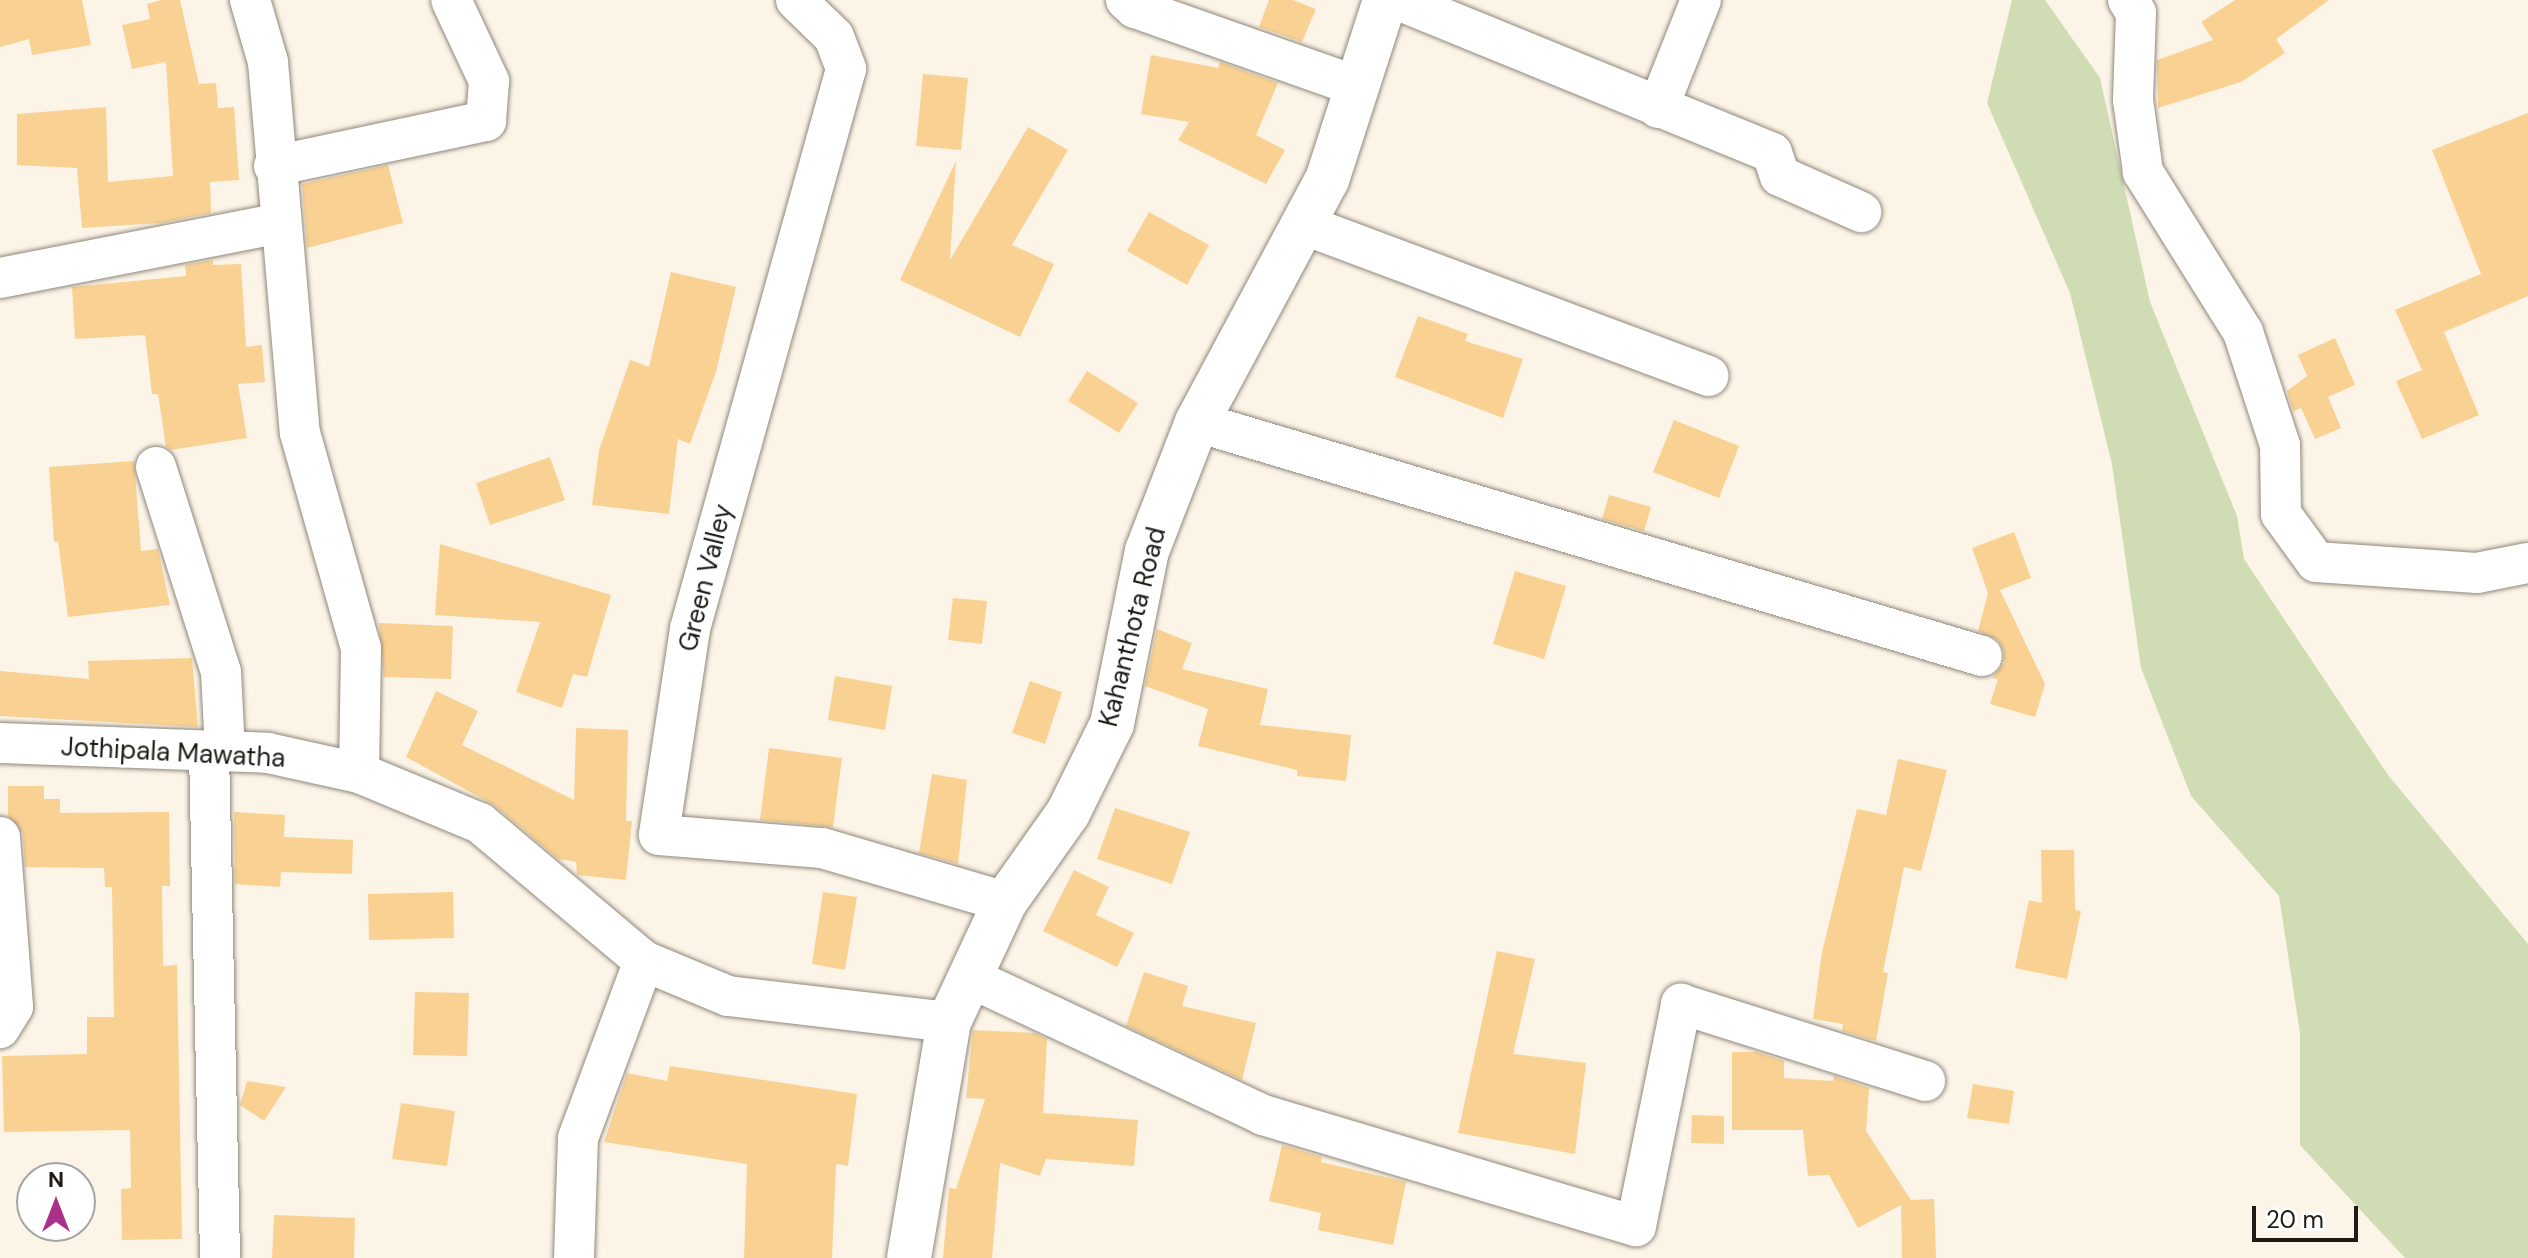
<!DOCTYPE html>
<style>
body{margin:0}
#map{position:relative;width:2528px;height:1258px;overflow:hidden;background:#fcf4e7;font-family:"DM Sans",sans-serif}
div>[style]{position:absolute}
.green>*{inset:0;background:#d0dcb4}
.building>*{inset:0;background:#f9d293}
.roads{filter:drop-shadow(0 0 2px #8f887c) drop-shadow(0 0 2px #8f887c)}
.minor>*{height:40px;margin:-20px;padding:0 20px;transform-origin:20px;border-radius:20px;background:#fff}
.secondary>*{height:44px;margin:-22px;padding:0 22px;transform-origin:22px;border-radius:22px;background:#fff}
span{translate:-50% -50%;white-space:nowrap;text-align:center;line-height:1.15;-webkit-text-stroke:6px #fff;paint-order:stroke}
.street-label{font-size:26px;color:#1e1b16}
.north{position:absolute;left:16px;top:1162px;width:80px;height:80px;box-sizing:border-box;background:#fff;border:2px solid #a5a4a2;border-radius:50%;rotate:0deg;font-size:22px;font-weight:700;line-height:32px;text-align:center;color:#1e1b16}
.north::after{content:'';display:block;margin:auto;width:28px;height:36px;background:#a93188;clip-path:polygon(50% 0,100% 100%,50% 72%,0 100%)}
.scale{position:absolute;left:2252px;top:1206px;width:106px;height:36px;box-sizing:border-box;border:4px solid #1e1b16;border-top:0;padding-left:10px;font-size:24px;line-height:28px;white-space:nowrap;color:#1e1b16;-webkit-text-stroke:6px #fff;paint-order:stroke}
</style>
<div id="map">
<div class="green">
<i style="clip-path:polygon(2012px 0,2045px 0,2100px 78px,2150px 302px,2237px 516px,2244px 559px,2388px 775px,2528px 944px,2528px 1258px,2405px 1258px,2300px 1145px,2300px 1033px,2279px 896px,2191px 796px,2141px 668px,2112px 464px,2070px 293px,1987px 103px)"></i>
</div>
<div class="building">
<i style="clip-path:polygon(0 0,82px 0,91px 45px,32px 55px,29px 39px,0 47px)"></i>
<i style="clip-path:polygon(162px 0,180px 0,199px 84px,216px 83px,218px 108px,234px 107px,239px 180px,210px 182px,211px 213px,161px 223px,82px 228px,77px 168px,17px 165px,17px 114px,106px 107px,108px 182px,173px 176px,166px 62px,132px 69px,122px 25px,150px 19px,147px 4px)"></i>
<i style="clip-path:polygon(1269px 0,1293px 0,1316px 9px,1302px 42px,1259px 27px)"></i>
<i style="clip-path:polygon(2235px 0,2329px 0,2276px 39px,2285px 53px,2241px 82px,2158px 108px,2157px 60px,2213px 40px,2201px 22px)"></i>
<i style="clip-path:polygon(1151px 55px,1218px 68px,1220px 62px,1278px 83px,1256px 135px,1285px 150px,1266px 184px,1178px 140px,1189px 122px,1141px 114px)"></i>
<i style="clip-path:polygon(923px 74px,968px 78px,961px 150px,916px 146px)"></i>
<i style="clip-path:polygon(2528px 113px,2528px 296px,2444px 332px,2479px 415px,2422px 439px,2396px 381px,2422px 370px,2395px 310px,2481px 274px,2432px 150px)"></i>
<i style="clip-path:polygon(1028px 127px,1068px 150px,1012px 245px,1054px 264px,1020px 337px,900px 280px,956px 161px,950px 260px)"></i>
<i style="clip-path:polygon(388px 165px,403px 223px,307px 248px,302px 184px)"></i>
<i style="clip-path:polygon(1149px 212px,1209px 245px,1187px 285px,1127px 251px)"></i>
<i style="clip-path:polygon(213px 260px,213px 265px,241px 264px,246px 347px,262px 345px,265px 382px,238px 384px,247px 438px,171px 450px,166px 447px,158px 394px,152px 394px,145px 335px,75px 339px,72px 287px,186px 276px,185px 265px)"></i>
<i style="clip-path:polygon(671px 272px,736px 287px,716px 372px,690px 444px,678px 439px,669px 514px,592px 505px,599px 450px,630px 360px,649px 367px)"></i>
<i style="clip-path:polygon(1418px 316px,1468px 334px,1465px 341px,1523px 359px,1503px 418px,1395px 377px)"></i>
<i style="clip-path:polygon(2335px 338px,2355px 385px,2328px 397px,2341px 428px,2315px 439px,2301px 408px,2293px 411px,2287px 391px,2307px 376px,2298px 355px)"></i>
<i style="clip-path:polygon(1087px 371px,1138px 403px,1119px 433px,1068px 401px)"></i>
<i style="clip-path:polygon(1674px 420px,1739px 446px,1719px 498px,1653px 472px)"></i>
<i style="clip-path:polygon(550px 457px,565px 500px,490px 525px,476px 483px)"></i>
<i style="clip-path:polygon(134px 461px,141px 551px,158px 549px,170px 605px,68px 617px,58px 541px,54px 542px,49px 467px)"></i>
<i style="clip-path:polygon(1609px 495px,1651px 507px,1644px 531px,1602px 519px)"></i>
<i style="clip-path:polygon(2014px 532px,2031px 578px,2000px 590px,2045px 684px,2035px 717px,1990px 704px,1998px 679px,1992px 678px,2004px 663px,2004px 651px,1998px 640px,1978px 631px,1988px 593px,1972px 548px)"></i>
<i style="clip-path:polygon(440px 544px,611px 595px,587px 677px,573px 674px,562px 708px,516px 692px,540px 622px,435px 615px)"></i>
<i style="clip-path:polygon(1515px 571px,1566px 586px,1544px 659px,1493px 644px)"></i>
<i style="clip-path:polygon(953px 598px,987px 601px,982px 644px,948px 640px)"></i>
<i style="clip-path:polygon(379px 623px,453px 626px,451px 679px,384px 677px)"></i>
<i style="clip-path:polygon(1157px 629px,1192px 643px,1182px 669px,1268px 689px,1260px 725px,1351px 735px,1346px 781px,1297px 776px,1297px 770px,1198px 746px,1208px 709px,1145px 686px)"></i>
<i style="clip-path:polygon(192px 658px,198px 727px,0 716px,0 671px,89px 679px,88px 661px)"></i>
<i style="clip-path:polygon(835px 676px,892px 686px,885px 730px,828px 720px)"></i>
<i style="clip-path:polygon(1030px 681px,1062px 692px,1045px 744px,1012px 733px)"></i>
<i style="clip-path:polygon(436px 691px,478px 711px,462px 745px,574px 800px,576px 728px,628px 730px,626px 821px,632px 821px,626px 880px,577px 875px,576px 862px,558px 859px,494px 805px,406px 757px)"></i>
<i style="clip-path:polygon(769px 748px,842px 758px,833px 827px,760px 820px)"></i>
<i style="clip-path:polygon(1898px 759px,1947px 770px,1921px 871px,1904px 867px,1883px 972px,1888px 973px,1876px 1041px,1842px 1031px,1843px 1024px,1813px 1019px,1822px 952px,1857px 809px,1886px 815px)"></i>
<i style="clip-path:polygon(932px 774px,967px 780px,958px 864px,919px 853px)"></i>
<i style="clip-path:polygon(8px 786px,44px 786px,44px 799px,60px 799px,60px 813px,169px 812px,170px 886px,162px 886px,163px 966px,177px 965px,182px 1239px,122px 1240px,121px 1189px,131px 1188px,130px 1130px,4px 1132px,2px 1056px,87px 1054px,87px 1017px,114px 1017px,112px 887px,105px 887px,104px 868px,25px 867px,23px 834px,8px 816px)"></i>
<i style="clip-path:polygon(1115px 808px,1190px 832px,1172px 884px,1097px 859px)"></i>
<i style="clip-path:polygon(234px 812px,285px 815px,284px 837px,353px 840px,352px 874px,281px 872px,280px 887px,235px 884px)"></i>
<i style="clip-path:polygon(2041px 850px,2074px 850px,2075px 910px,2081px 911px,2067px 979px,2015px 968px,2029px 900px,2042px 903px)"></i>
<i style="clip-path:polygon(1074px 870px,1109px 887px,1096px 915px,1134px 933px,1117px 967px,1043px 931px)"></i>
<i style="clip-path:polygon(453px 892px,454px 938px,369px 940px,368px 894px)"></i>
<i style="clip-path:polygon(823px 892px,857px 897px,845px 970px,812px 964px)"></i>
<i style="clip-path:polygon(1497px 951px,1535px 959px,1513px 1054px,1586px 1063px,1575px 1154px,1458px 1133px)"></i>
<i style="clip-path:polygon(1144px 972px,1188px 986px,1182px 1006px,1256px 1023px,1242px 1080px,1126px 1026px)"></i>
<i style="clip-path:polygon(415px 992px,469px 993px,467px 1056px,413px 1055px)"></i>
<i style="clip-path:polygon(973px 1030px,1035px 1033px,1047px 1039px,1043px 1113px,1138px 1120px,1134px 1166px,1046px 1159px,1040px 1176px,1000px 1163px,992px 1258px,943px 1258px,949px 1188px,956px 1189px,985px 1099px,966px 1098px)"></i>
<i style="clip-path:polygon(1732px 1052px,1757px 1052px,1784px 1061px,1784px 1078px,1833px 1081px,1834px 1076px,1869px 1088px,1866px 1131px,1911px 1200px,1934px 1199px,1936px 1258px,1902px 1258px,1901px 1205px,1858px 1228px,1829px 1175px,1808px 1176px,1803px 1130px,1732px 1130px)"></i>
<i style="clip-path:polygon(670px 1066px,857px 1094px,848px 1166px,836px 1164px,832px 1258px,744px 1258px,747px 1164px,604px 1142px,627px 1073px,667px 1081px)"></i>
<i style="clip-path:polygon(247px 1081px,286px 1087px,264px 1121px,240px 1105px)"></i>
<i style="clip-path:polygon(1973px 1084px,2014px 1091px,2009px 1124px,1967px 1118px)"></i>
<i style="clip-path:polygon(401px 1103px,455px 1111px,447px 1166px,392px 1159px)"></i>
<i style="clip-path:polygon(1692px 1115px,1724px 1116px,1724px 1144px,1691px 1143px)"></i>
<i style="clip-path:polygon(1282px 1145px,1322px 1157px,1321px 1162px,1406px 1182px,1393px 1245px,1318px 1230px,1321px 1213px,1269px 1201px)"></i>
<i style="clip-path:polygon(274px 1215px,355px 1218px,354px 1258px,272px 1258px)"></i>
</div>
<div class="roads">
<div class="minor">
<i style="left:250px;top:0;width:65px;rotate:73.8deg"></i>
<i style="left:268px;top:62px;width:372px;rotate:85.1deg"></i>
<i style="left:300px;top:433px;width:223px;rotate:74.2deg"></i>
<i style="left:361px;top:648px;width:125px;rotate:90.9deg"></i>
<i style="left:796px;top:0;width:53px;rotate:44.2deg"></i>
<i style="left:834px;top:37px;width:34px;rotate:69deg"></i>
<i style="left:846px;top:69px;width:581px;rotate:105.57deg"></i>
<i style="left:690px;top:629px;width:208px;rotate:98.6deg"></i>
<i style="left:659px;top:835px;width:164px;rotate:4.6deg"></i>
<i style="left:822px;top:848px;width:191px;rotate:16.4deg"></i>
<i style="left:1126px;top:0;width:12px;rotate:42deg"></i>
<i style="left:1135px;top:8px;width:235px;rotate:19.4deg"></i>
<i style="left:1398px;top:0;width:404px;rotate:22.2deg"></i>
<i style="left:1772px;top:153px;width:24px;rotate:71deg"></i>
<i style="left:1780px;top:176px;width:89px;rotate:24deg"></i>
<i style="left:2128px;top:0;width:15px;rotate:58deg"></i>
<i style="left:2136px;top:13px;width:87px;rotate:92deg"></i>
<i style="left:2133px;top:100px;width:73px;rotate:82.1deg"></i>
<i style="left:2143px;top:172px;width:189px;rotate:58deg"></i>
<i style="left:2243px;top:332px;width:119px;rotate:71.9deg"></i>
<i style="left:2280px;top:445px;width:69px;rotate:89.2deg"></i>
<i style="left:2281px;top:514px;width:59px;rotate:53.9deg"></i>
<i style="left:2316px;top:562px;width:161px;rotate:3.9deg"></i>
<i style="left:2477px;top:573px;width:52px;rotate:-11.1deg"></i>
<i style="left:1658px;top:108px;width:116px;rotate:-68.3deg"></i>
<i style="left:274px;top:166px;width:217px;rotate:-12deg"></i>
<i style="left:486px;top:121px;width:40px;rotate:-85.7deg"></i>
<i style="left:489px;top:81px;width:89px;rotate:-115.1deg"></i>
<i style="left:1302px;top:224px;width:434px;rotate:20.5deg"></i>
<i style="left:0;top:278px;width:285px;rotate:-11.1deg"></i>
<i style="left:1197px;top:422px;width:819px;rotate:16.6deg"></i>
<i style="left:156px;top:467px;width:215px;rotate:72.4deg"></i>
<i style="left:221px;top:672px;width:80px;rotate:87.1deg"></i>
<i style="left:0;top:743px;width:268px;rotate:2.1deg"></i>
<i style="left:268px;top:753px;width:93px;rotate:12.4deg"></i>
<i style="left:359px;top:773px;width:131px;rotate:22.5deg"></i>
<i style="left:480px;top:823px;width:214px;rotate:40.1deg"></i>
<i style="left:644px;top:961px;width:91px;rotate:22.6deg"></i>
<i style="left:728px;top:996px;width:223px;rotate:6.7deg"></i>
<i style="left:209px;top:752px;width:506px;rotate:88.75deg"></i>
<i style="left:0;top:837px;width:170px;rotate:85.6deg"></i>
<i style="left:13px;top:1007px;width:25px;rotate:122deg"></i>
<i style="left:971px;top:978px;width:323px;rotate:25.1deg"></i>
<i style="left:1263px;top:1115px;width:389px;rotate:16.6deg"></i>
<i style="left:1636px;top:1226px;width:227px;rotate:-78.5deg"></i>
<i style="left:1681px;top:1004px;width:256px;rotate:17.5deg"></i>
<i style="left:574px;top:1258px;width:120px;rotate:-88.1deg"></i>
<i style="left:578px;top:1138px;width:189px;rotate:-69.6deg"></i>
</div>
<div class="secondary">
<i style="left:909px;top:1258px;width:239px;rotate:-80.4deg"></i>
<i style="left:949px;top:1022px;width:132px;rotate:-65deg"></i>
<i style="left:1005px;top:902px;width:109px;rotate:-54.7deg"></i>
<i style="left:1068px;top:813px;width:99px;rotate:-63.7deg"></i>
<i style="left:1112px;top:724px;width:177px;rotate:-78.6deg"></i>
<i style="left:1147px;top:551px;width:138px;rotate:-68.8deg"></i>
<i style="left:1197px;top:422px;width:275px;rotate:-61.8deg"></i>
<i style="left:1327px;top:180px;width:189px;rotate:-72.1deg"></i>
</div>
</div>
<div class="street-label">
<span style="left:706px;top:578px;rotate:-76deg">Green Valley</span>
<span style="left:1133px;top:627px;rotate:-76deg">Kahanthota Road</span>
<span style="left:173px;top:753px;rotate:3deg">Jothipala Mawatha</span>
</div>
<div class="north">N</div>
<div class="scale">20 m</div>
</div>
